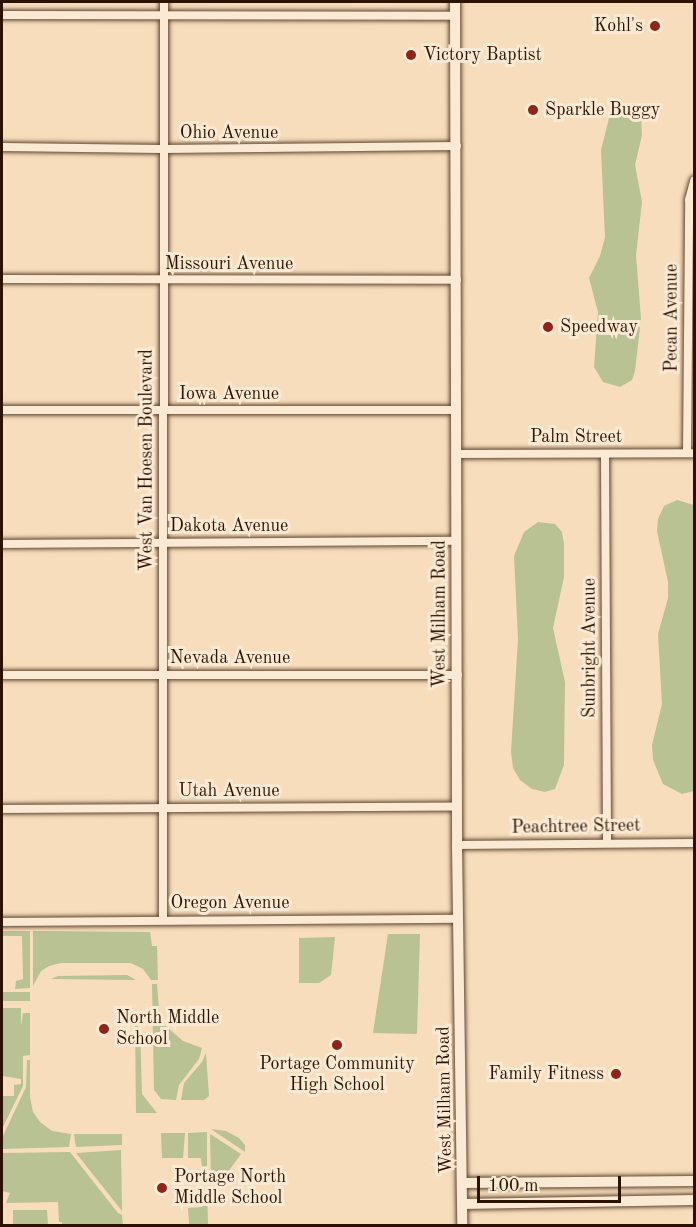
<!DOCTYPE html>
<style>
body{margin:0}
#map{position:relative;width:696px;height:1227px;overflow:hidden;background:#f7ddbb;font-family:"Old Standard TT",serif}
div>[style]{position:absolute}
.green>*{inset:0;background:#b8c293}
.roads{filter:drop-shadow(0 0 2px #5f4630) drop-shadow(0 0 2px #5f4630)}
.minor>*{height:8px;margin:-4px;padding:0 4px;transform-origin:4px;border-radius:4px;background:#fae9d3}
.tertiary>*{height:10px;margin:-5px;padding:0 5px;transform-origin:5px;border-radius:5px;background:#fae9d3}
.dots>*{width:16px;height:16px;translate:-50% -50%;box-sizing:border-box;border:3px solid #fae9d3;border-radius:50%}
span{translate:-50% -50%;white-space:nowrap;text-align:center;line-height:1.15;-webkit-text-stroke:6px #fae9d3;paint-order:stroke}
.poi-label{font-size:18px;color:#2c1301}
.right{translate:-100% -50%;text-align:right}
.left{translate:0 -50%;text-align:left}
.street-label{font-size:18px;color:#2c1301}
.frame{position:absolute;inset:0;border:3px solid #2c1301;pointer-events:none}
.scale{position:absolute;left:477px;top:1176px;width:144px;height:27px;box-sizing:border-box;border:3px solid #2c1301;border-top:0;padding-left:8px;font-size:18px;line-height:21px;white-space:nowrap;color:#2c1301;-webkit-text-stroke:4px #fae9d3;paint-order:stroke}
</style>
<div id="map">
<div class="green">
<i style="clip-path:polygon(627px 106px,638px 109px,641px 116px,642px 135px,635px 165px,642px 202px,636px 255px,641px 319px,635px 371px,632px 380px,620px 387px,603px 382px,594px 367px,598px 312px,589px 278px,600px 256px,605px 237px,601px 150px,609px 118px,619px 109px)"></i>
<i style="clip-path:polygon(677px 500px,694px 505px,694px 791px,682px 794px,663px 784px,653px 760px,652px 745px,662px 704px,658px 634px,668px 598px,668px 582px,657px 531px,658px 519px,664px 506px)"></i>
<i style="clip-path:polygon(538px 522px,555px 524px,562px 532px,564px 544px,564px 577px,553px 628px,565px 682px,564px 765px,555px 789px,545px 792px,532px 789px,520px 780px,513px 768px,511px 752px,518px 639px,514px 556px,524px 532px)"></i>
<i style="clip-path:polygon(2px 931px,30px 931px,30px 988px,15px 989px,16px 981px,23px 979px,22px 936px,2px 936px)"></i>
<i style="clip-path:polygon(33px 931px,150px 932px,152px 946px,157px 946px,158px 980px,151px 980px,143px 969px,131px 963px,61px 963px,49px 966px,41px 971px,33px 986px)"></i>
<i style="clip-path:polygon(388px 934px,420px 934px,417px 1034px,373px 1033px)"></i>
<i style="clip-path:polygon(335px 937px,331px 975px,319px 983px,299px 983px,299px 938px)"></i>
<i style="clip-path:polygon(127px 975px,136px 980px,51px 979px,58px 976px)"></i>
<i style="clip-path:polygon(152px 984px,157px 984px,159px 1010px,167px 1027px,183px 1041px,202px 1048px,199px 1059px,179px 1085px,176px 1100px,161px 1099px,154px 1090px)"></i>
<i style="clip-path:polygon(2px 992px,30px 992px,30px 1001px,2px 1001px)"></i>
<i style="clip-path:polygon(2px 1008px,21px 1008px,21px 1026px,23px 1013px,30px 1013px,30px 1055px,23px 1056px,23px 1086px,2px 1129px,2px 1087px,2px 1096px,14px 1096px,14px 1085px,21px 1084px,21px 1079px,2px 1076px)"></i>
<i style="clip-path:polygon(135px 1023px,140px 1028px,142px 1094px,157px 1113px,136px 1113px)"></i>
<i style="clip-path:polygon(206px 1053px,209px 1096px,204px 1100px,181px 1100px,184px 1083px,202px 1062px)"></i>
<i style="clip-path:polygon(27px 1060px,30px 1060px,30px 1097px,33px 1112px,40px 1122px,52px 1131px,71px 1134px,69px 1147px,2px 1149px,2px 1138px,26px 1087px)"></i>
<i style="clip-path:polygon(211px 1129px,226px 1131px,239px 1138px,245px 1145px,245px 1152px)"></i>
<i style="clip-path:polygon(207px 1132px,207px 1179px,203px 1179px,201px 1158px,188px 1158px,188px 1133px)"></i>
<i style="clip-path:polygon(161px 1133px,185px 1133px,183px 1158px,162px 1158px)"></i>
<i style="clip-path:polygon(74px 1134px,122px 1134px,122px 1145px,76px 1147px)"></i>
<i style="clip-path:polygon(210px 1134px,241px 1154px,222px 1180px,211px 1181px)"></i>
<i style="clip-path:polygon(121px 1150px,122px 1211px,76px 1153px)"></i>
<i style="clip-path:polygon(70px 1152px,118px 1213px,122px 1215px,123px 1225px,62px 1225px,62px 1222px,59px 1222px,58px 1202px,6px 1203px,10px 1193px,2px 1191px,2px 1153px)"></i>
<i style="clip-path:polygon(203px 1186px,207px 1186px,208px 1224px,189px 1224px,188px 1208px,202px 1207px)"></i>
<i style="clip-path:polygon(13px 1210px,47px 1210px,48px 1225px,13px 1225px)"></i>
</div>
<div class="roads">
<div class="minor">
<i style="left:2px;top:15px;width:453px;rotate:0.1deg"></i>
<i style="left:2px;top:147px;width:160px;rotate:0.7deg"></i>
<i style="left:162px;top:149px;width:295px;rotate:-0.6deg"></i>
<i style="left:2px;top:279px;width:455px;rotate:0.1deg"></i>
<i style="left:2px;top:410px;width:454px"></i>
<i style="left:687px;top:453px;width:253px;rotate:-89.5deg"></i>
<i style="left:689px;top:200px;width:20px;rotate:-75deg"></i>
<i style="left:457px;top:454px;width:237px;rotate:-0.2deg"></i>
<i style="left:605px;top:454px;width:388px;rotate:89.7deg"></i>
<i style="left:2px;top:544px;width:454px;rotate:-0.4deg"></i>
<i style="left:2px;top:675px;width:456px"></i>
<i style="left:2px;top:809px;width:455px;rotate:-0.3deg"></i>
<i style="left:457px;top:845px;width:237px;rotate:-0.5deg"></i>
<i style="left:163px;top:919px;width:917px;rotate:-89.94deg"></i>
<i style="left:2px;top:922px;width:456px;rotate:-0.4deg"></i>
</div>
<div class="tertiary">
<i style="left:455px;top:2px;width:843px;rotate:89.86deg"></i>
<i style="left:457px;top:845px;width:381px;rotate:89.2deg"></i>
<i style="left:462px;top:1183px;width:232px;rotate:-0.5deg"></i>
<i style="left:462px;top:1204px;width:232px;rotate:-1deg"></i>
</div>
</div>
<div class="dots">
<i style="left:655px;top:26px;background:#8f2418"></i>
<i style="left:411px;top:55px;background:#8f2418"></i>
<i style="left:533px;top:110px;background:#8f2418"></i>
<i style="left:548px;top:327px;background:#8f2418"></i>
<i style="left:104px;top:1029px;background:#8f2418"></i>
<i style="left:337px;top:1045px;background:#8f2418"></i>
<i style="left:616px;top:1074px;background:#8f2418"></i>
<i style="left:162px;top:1188px;background:#8f2418"></i>
</div>
<div class="poi-label">
<span class="right" style="left:643px;top:26px">Kohl's</span>
<span class="left" style="left:423px;top:55px">Victory Baptist</span>
<span class="left" style="left:545px;top:110px">Sparkle Buggy</span>
<span class="left" style="left:560px;top:327px">Speedway</span>
<span class="left" style="left:116px;top:1029px">North Middle<br>School</span>
<span style="left:337px;top:1075px">Portage Community<br>High School</span>
<span class="right" style="left:604px;top:1074px">Family Fitness</span>
<span class="left" style="left:174px;top:1188px">Portage North<br>Middle School</span>
</div>
<div class="street-label">
<span style="left:229px;top:133px">Ohio Avenue</span>
<span style="left:229px;top:264px">Missouri Avenue</span>
<span style="left:672px;top:318px;rotate:-90deg">Pecan Avenue</span>
<span style="left:229px;top:394px">Iowa Avenue</span>
<span style="left:576px;top:437px">Palm Street</span>
<span style="left:147px;top:460px;rotate:-90deg">West Van Hoesen Boulevard</span>
<span style="left:229px;top:526px">Dakota Avenue</span>
<span style="left:440px;top:614px;rotate:-90deg">West Milham Road</span>
<span style="left:590px;top:648px;rotate:-90deg">Sunbright Avenue</span>
<span style="left:230px;top:658px">Nevada Avenue</span>
<span style="left:229px;top:791px">Utah Avenue</span>
<span style="left:576px;top:827px;rotate:-1deg">Peachtree Street</span>
<span style="left:230px;top:903px">Oregon Avenue</span>
<span style="left:445px;top:1100px;rotate:-91deg">West Milham Road</span>
</div>
<div class="frame"></div>
<div class="scale">100 m</div>
</div>
